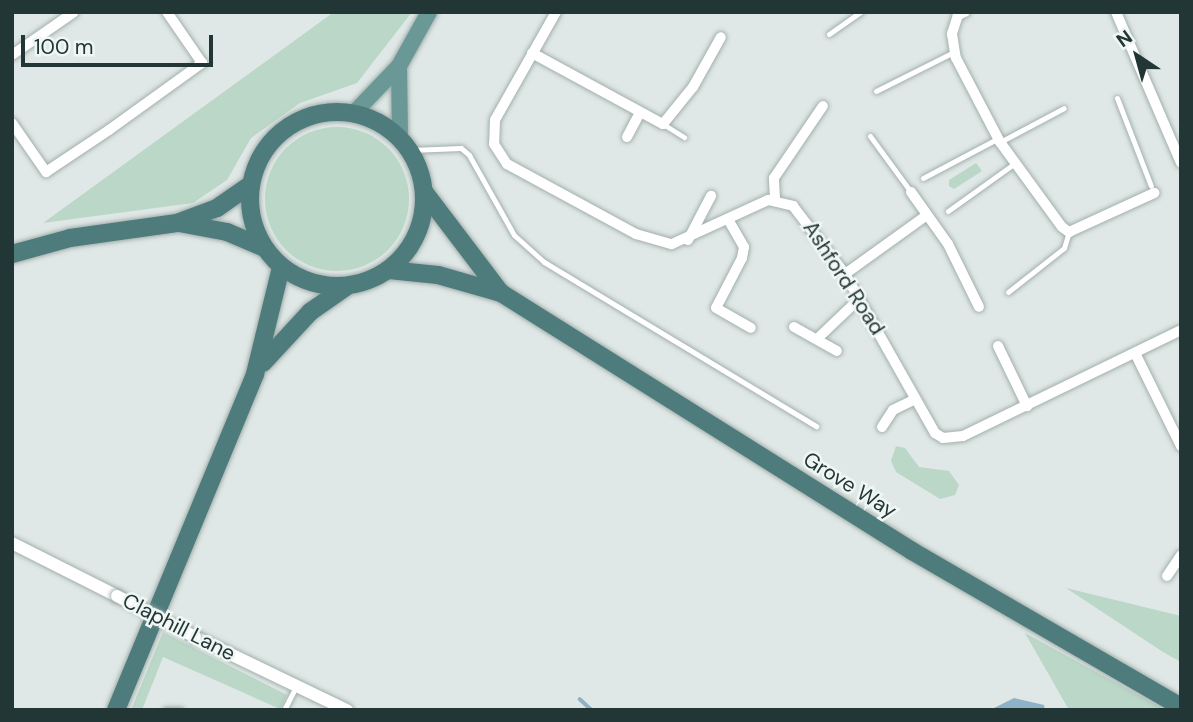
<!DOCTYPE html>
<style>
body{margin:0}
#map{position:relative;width:1193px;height:722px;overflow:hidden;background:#dfe8e6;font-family:"DM Sans",sans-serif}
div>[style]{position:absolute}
.green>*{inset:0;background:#bbd7c8}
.round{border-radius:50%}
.water>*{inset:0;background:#8eb2c7}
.stream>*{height:3.5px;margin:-1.75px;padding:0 1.75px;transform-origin:1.75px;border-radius:1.75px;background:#8eb2c7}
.roads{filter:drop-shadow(0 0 2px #a3afad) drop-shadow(0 0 2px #a3afad)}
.service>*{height:5px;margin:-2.5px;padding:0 2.5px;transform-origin:2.5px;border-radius:2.5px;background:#fff}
.minor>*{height:10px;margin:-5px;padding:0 5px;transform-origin:5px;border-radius:5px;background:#fff}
.tertiary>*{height:12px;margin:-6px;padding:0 6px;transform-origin:6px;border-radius:6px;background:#fff}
.primary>*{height:16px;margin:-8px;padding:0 8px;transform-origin:8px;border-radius:8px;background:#699897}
.trunk>*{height:18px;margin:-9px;padding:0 9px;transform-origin:9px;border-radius:9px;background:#4e7b7b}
.trunk>.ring{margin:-9px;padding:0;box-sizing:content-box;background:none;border:18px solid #4e7b7b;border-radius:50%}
.bridges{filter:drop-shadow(0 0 2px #a3afad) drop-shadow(0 0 2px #a3afad)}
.tertiary-bridge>*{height:12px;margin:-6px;padding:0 6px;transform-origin:6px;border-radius:6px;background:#fff}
span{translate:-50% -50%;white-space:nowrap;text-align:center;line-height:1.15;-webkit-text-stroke:5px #eff6f4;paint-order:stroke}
.street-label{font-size:21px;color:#223635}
.frame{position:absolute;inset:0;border:14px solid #223635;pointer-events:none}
.north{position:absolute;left:1102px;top:21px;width:70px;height:70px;-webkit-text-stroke:5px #eff6f4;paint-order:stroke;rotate:324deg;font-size:19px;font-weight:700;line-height:28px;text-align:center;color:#223635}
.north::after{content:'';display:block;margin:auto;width:24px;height:32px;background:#223635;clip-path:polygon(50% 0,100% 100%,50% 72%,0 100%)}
.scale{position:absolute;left:21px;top:35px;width:192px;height:32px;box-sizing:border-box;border:4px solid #223635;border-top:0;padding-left:9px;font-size:21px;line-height:24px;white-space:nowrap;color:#223635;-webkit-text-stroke:5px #eff6f4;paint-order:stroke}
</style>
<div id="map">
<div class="green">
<i style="clip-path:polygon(334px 12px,412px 12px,357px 83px,300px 103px,251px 138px,227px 180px,193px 203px,43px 223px)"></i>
<i class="round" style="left:265px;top:127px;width:144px;height:144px"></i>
<i style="clip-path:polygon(976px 163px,982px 171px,954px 189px,949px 186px,949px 180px)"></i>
<i style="clip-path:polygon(896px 446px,905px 448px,919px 467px,949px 471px,959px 485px,955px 495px,940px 499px,896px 472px,891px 461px)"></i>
<i style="clip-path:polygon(1066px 588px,1181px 616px,1181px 662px,1163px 652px)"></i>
<i style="clip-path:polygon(163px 632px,287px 695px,280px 709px,163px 657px,142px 710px,131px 710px)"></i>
<i style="clip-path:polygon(1025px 633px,1166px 710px,1069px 710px)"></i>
</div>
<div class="water">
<i style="clip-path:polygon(1014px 698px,1044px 705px,1045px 710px,990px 710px)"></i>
</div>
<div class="stream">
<i style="left:580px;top:699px;width:16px;rotate:43deg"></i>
</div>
<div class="roads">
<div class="service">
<i style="left:829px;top:34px;width:39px;rotate:-35deg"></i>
<i style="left:876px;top:91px;width:87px;rotate:-26.6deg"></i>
<i style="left:1117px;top:98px;width:94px;rotate:68.9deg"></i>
<i style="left:663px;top:124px;width:25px;rotate:32deg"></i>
<i style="left:870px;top:136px;width:69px;rotate:53.8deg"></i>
<i style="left:1000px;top:142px;width:72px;rotate:-28deg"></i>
<i style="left:410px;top:150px;width:51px;rotate:-2.2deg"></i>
<i style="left:461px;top:148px;width:11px;rotate:41deg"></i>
<i style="left:469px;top:155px;width:92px;rotate:60.6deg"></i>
<i style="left:514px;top:235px;width:40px;rotate:42deg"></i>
<i style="left:544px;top:262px;width:318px;rotate:31.1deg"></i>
<i style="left:923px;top:178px;width:84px;rotate:-27.8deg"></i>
<i style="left:948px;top:211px;width:82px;rotate:-35.6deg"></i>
<i style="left:1008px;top:292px;width:71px;rotate:-38.2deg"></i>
<i style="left:1064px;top:248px;width:17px;rotate:-73deg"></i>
<i style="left:165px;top:710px;width:16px"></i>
<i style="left:284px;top:710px;width:28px;rotate:-63deg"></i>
</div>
<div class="minor">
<i style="left:556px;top:12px;width:124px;rotate:119.5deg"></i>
<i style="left:495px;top:120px;width:24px;rotate:92deg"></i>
<i style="left:494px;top:144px;width:24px;rotate:57deg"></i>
<i style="left:507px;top:164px;width:147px;rotate:28.5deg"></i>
<i style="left:636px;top:234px;width:37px;rotate:16deg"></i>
<i style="left:672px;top:244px;width:106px;rotate:-24.6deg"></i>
<i style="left:768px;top:200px;width:26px;rotate:13deg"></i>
<i style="left:793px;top:206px;width:86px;rotate:52.6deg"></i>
<i style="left:845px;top:274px;width:183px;rotate:60.5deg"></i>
<i style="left:935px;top:433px;width:9px;rotate:32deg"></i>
<i style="left:943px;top:438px;width:20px;rotate:-6deg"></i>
<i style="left:963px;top:436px;width:242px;rotate:-25.9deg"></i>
<i style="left:965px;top:12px;width:8px;rotate:157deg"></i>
<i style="left:958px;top:15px;width:20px;rotate:108deg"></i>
<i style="left:952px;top:34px;width:24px;rotate:81deg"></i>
<i style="left:956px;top:58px;width:95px;rotate:62.4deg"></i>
<i style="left:1000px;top:142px;width:105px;rotate:53.9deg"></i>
<i style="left:1062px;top:227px;width:9px;rotate:36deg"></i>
<i style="left:1069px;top:232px;width:94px;rotate:-24.6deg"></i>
<i style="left:1116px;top:12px;width:164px;rotate:66.7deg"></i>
<i style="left:532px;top:53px;width:149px;rotate:28.5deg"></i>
<i style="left:663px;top:124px;width:48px;rotate:-51deg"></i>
<i style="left:693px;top:87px;width:57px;rotate:-60.8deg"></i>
<i style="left:12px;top:55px;width:75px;rotate:-34.7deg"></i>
<i style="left:12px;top:123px;width:60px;rotate:55.2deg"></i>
<i style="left:46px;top:172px;width:76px;rotate:-33.7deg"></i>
<i style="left:109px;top:130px;width:115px;rotate:-35.8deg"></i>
<i style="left:202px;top:63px;width:62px;rotate:-124.5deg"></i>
<i style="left:627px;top:137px;width:27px;rotate:-62deg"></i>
<i style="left:911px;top:192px;width:64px;rotate:54.6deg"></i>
<i style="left:948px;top:244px;width:70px;rotate:63.8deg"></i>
<i style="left:775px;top:199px;width:21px;rotate:-93deg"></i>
<i style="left:774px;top:178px;width:87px;rotate:-55.8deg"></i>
<i style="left:729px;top:221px;width:30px;rotate:60deg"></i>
<i style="left:744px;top:247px;width:11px;rotate:100deg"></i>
<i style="left:742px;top:258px;width:56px;rotate:117.5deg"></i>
<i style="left:716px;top:308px;width:40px;rotate:29.7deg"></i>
<i style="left:688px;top:240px;width:50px;rotate:-62.4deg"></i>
<i style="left:845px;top:274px;width:101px;rotate:-35.7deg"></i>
<i style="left:794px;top:327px;width:49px;rotate:29.2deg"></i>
<i style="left:817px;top:339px;width:58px;rotate:-43.6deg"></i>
<i style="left:998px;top:346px;width:67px;rotate:64.2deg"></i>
<i style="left:1135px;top:353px;width:104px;rotate:63.7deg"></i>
<i style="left:882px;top:427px;width:20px;rotate:-57deg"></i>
<i style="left:893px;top:410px;width:25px;rotate:-26deg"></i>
<i style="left:1167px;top:576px;width:25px;rotate:-56deg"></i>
</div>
<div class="tertiary">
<i style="left:12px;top:543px;width:118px;rotate:26.8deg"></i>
<i style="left:195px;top:637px;width:169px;rotate:25.7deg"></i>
</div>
<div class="primary">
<i style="left:399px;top:66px;width:72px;rotate:89.2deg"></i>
<i style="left:354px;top:113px;width:65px;rotate:-46.2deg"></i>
<i style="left:399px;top:66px;width:62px;rotate:-60.9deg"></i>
</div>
<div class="trunk">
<i class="ring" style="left:250px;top:112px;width:156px;height:156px"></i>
<i style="left:425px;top:193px;width:126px;rotate:52.8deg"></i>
<i style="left:179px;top:223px;width:49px;rotate:10.6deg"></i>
<i style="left:227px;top:232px;width:39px;rotate:23deg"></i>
<i style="left:12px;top:254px;width:60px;rotate:-15.4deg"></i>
<i style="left:70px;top:238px;width:108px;rotate:-8deg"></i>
<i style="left:177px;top:223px;width:43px;rotate:-20.6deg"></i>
<i style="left:217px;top:208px;width:40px;rotate:-34.9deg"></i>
<i style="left:389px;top:270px;width:49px;rotate:5.8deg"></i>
<i style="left:438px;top:275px;width:66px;rotate:15.9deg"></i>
<i style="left:501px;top:293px;width:485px;rotate:32.1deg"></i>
<i style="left:912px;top:551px;width:311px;rotate:30.1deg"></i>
<i style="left:263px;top:363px;width:69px;rotate:-47.3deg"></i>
<i style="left:310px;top:312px;width:44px;rotate:-34.8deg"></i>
<i style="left:116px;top:710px;width:364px;rotate:-67.5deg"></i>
<i style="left:255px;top:374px;width:110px;rotate:-76.3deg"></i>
</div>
</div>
<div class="bridges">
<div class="tertiary-bridge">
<i style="left:117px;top:596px;width:88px;rotate:27.7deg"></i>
</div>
</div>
<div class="street-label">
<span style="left:844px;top:278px;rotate:57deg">Ashford Road</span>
<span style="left:850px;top:485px;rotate:32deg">Grove Way</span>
<span style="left:179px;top:627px;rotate:27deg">Claphill Lane</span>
</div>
<div class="frame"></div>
<div class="north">N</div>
<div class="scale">100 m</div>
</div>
